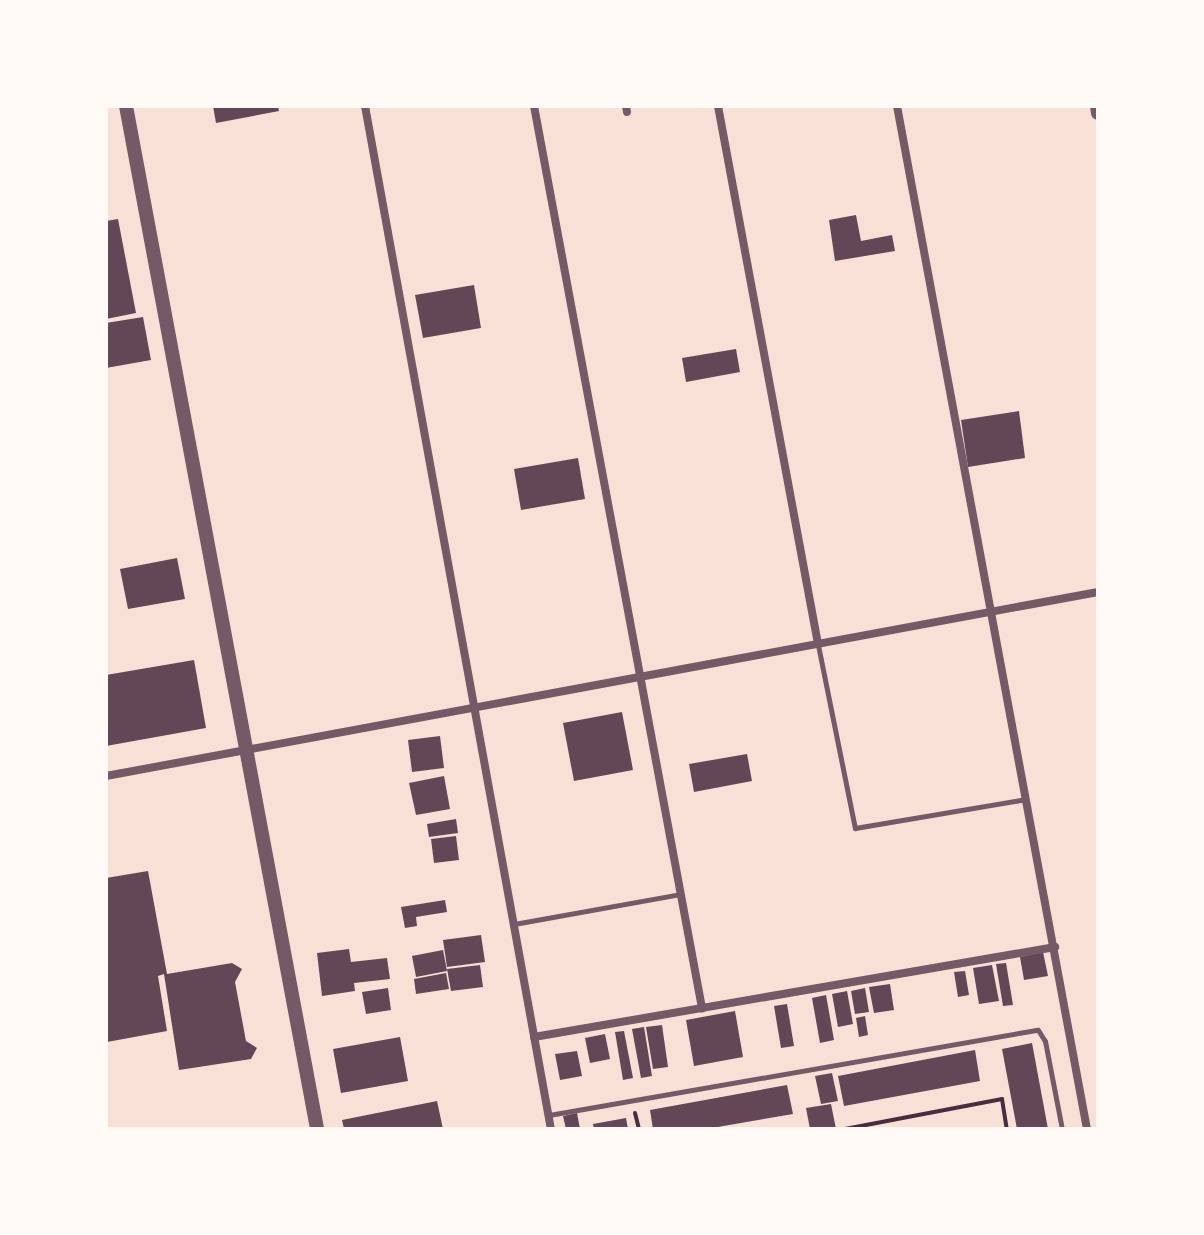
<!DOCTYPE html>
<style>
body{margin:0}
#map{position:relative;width:1204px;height:1235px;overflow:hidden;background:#f7e1d7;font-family:Roboto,sans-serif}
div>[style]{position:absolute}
.building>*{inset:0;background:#644757}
.path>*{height:4px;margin:-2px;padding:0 2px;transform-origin:2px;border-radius:2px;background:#4a2c40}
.service>*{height:5px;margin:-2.5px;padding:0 2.5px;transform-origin:2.5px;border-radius:2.5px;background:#755966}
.minor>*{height:8px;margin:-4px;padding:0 4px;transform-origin:4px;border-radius:4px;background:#755966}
.tertiary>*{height:14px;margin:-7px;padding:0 7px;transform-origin:7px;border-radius:7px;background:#755966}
span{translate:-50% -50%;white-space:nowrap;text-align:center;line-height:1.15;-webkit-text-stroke:6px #fffaf5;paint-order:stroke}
.frame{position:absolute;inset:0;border:108px solid #fffaf5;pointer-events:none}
</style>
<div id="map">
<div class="building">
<i style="clip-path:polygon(213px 106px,278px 106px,279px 111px,216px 123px)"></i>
<i style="clip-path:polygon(856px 215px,861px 241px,892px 235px,895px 251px,835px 261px,829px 220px)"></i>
<i style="clip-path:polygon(118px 219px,136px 313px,106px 319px,106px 221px)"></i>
<i style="clip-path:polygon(474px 285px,481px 328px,423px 338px,415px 295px)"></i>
<i style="clip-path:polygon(143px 317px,151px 360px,106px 368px,106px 323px)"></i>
<i style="clip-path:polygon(736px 349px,740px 372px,686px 382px,682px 358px)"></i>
<i style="clip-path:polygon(1019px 411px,1025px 458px,968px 467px,961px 420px)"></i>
<i style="clip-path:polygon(578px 458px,585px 499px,521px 510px,514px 469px)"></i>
<i style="clip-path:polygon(177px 558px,185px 599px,128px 609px,120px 569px)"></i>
<i style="clip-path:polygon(194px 660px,206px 728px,106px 746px,106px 675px)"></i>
<i style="clip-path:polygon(622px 712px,633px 770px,574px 781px,563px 723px)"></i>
<i style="clip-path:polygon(440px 736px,444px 768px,412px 772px,408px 740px)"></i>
<i style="clip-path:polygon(747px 754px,752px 781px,694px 792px,689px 764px)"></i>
<i style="clip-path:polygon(444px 776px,450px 809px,416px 815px,409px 783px)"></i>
<i style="clip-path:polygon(456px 819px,458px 833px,429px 837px,427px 824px)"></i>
<i style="clip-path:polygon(456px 836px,459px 860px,434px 863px,431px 839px)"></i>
<i style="clip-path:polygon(148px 871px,167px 974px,232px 963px,242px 969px,235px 982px,246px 1041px,257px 1048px,251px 1059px,179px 1070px,164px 974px,158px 976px,167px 1031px,107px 1042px,106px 878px)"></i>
<i style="clip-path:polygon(445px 900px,447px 912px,416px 917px,417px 926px,405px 928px,401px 907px)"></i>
<i style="clip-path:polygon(481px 935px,485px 962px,447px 967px,443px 940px)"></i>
<i style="clip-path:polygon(349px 949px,351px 962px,387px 958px,390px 979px,354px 983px,355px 991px,322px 996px,317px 953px)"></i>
<i style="clip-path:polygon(443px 950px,447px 971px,416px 977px,412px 956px)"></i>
<i style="clip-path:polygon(1043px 952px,1048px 976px,1024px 980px,1020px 957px)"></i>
<i style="clip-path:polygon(1006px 963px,1013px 1005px,1003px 1006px,996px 964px)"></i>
<i style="clip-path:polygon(480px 965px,483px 987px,451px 991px,447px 969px)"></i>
<i style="clip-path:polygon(992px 965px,999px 1001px,979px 1004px,973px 968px)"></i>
<i style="clip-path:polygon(965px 971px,969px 995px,958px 997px,954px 972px)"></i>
<i style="clip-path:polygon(446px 973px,449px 989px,416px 994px,414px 979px)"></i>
<i style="clip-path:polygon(890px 984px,894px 1010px,874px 1013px,869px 987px)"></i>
<i style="clip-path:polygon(388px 988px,391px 1010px,366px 1014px,362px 992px)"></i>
<i style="clip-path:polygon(865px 988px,869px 1012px,855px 1014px,851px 991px)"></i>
<i style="clip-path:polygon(847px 991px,853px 1024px,838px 1027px,832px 994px)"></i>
<i style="clip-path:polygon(826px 995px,834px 1040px,820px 1043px,812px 998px)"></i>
<i style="clip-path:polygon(787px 1004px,794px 1046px,781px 1048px,774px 1006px)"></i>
<i style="clip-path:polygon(735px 1011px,743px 1057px,694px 1066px,686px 1020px)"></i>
<i style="clip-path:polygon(865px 1016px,868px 1035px,859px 1037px,856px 1018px)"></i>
<i style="clip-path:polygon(662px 1025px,668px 1067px,653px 1069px,646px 1027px)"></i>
<i style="clip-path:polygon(644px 1027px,652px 1076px,641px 1078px,632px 1029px)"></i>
<i style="clip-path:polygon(624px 1031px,633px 1078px,623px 1080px,615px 1032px)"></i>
<i style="clip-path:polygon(605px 1034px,610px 1059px,590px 1063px,585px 1038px)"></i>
<i style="clip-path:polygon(400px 1037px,408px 1081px,341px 1093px,333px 1049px)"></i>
<i style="clip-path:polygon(1032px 1043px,1048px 1129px,1017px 1129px,1002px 1049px)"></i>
<i style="clip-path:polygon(975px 1050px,980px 1081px,844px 1106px,838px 1076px)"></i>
<i style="clip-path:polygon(577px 1051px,582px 1076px,560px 1080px,555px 1054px)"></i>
<i style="clip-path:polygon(832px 1073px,838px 1101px,821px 1104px,815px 1076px)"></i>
<i style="clip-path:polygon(787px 1085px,793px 1114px,706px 1129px,653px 1129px,650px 1110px)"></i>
<i style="clip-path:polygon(437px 1101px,443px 1129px,344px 1129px,342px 1120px)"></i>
<i style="clip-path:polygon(831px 1104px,836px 1129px,810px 1129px,806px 1108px)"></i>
<i style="clip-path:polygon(577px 1113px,580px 1129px,566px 1129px,563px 1116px)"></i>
<i style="clip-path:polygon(626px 1118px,628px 1129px,594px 1129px,593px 1124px)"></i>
</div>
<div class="path">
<i style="left:635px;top:1113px;width:16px;rotate:76deg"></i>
<i style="left:845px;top:1129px;width:160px;rotate:-10.8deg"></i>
<i style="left:1002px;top:1099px;width:30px;rotate:81deg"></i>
</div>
<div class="service">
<i style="left:818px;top:645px;width:187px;rotate:78.6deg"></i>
<i style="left:855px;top:828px;width:173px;rotate:-9.6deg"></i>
<i style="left:514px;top:924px;width:170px;rotate:-10.2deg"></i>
<i style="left:549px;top:1115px;width:496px;rotate:-9.9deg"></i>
<i style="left:1038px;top:1030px;width:13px;rotate:58deg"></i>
<i style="left:1045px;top:1041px;width:90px;rotate:79.1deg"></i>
</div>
<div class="minor">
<i style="left:365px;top:106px;width:1040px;rotate:79.7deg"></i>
<i style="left:534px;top:106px;width:918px;rotate:79.45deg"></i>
<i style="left:626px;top:106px;width:6px;rotate:81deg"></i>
<i style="left:718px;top:106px;width:547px;rotate:79.47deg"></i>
<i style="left:897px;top:106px;width:1040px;rotate:79.48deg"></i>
<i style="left:106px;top:776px;width:1009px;rotate:-10.51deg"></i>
<i style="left:534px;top:1037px;width:529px;rotate:-9.8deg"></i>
</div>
<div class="tertiary">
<i style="left:126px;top:106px;width:1041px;rotate:79.42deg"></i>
<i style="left:1097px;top:106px;width:7px;rotate:82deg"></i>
</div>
<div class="frame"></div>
</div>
